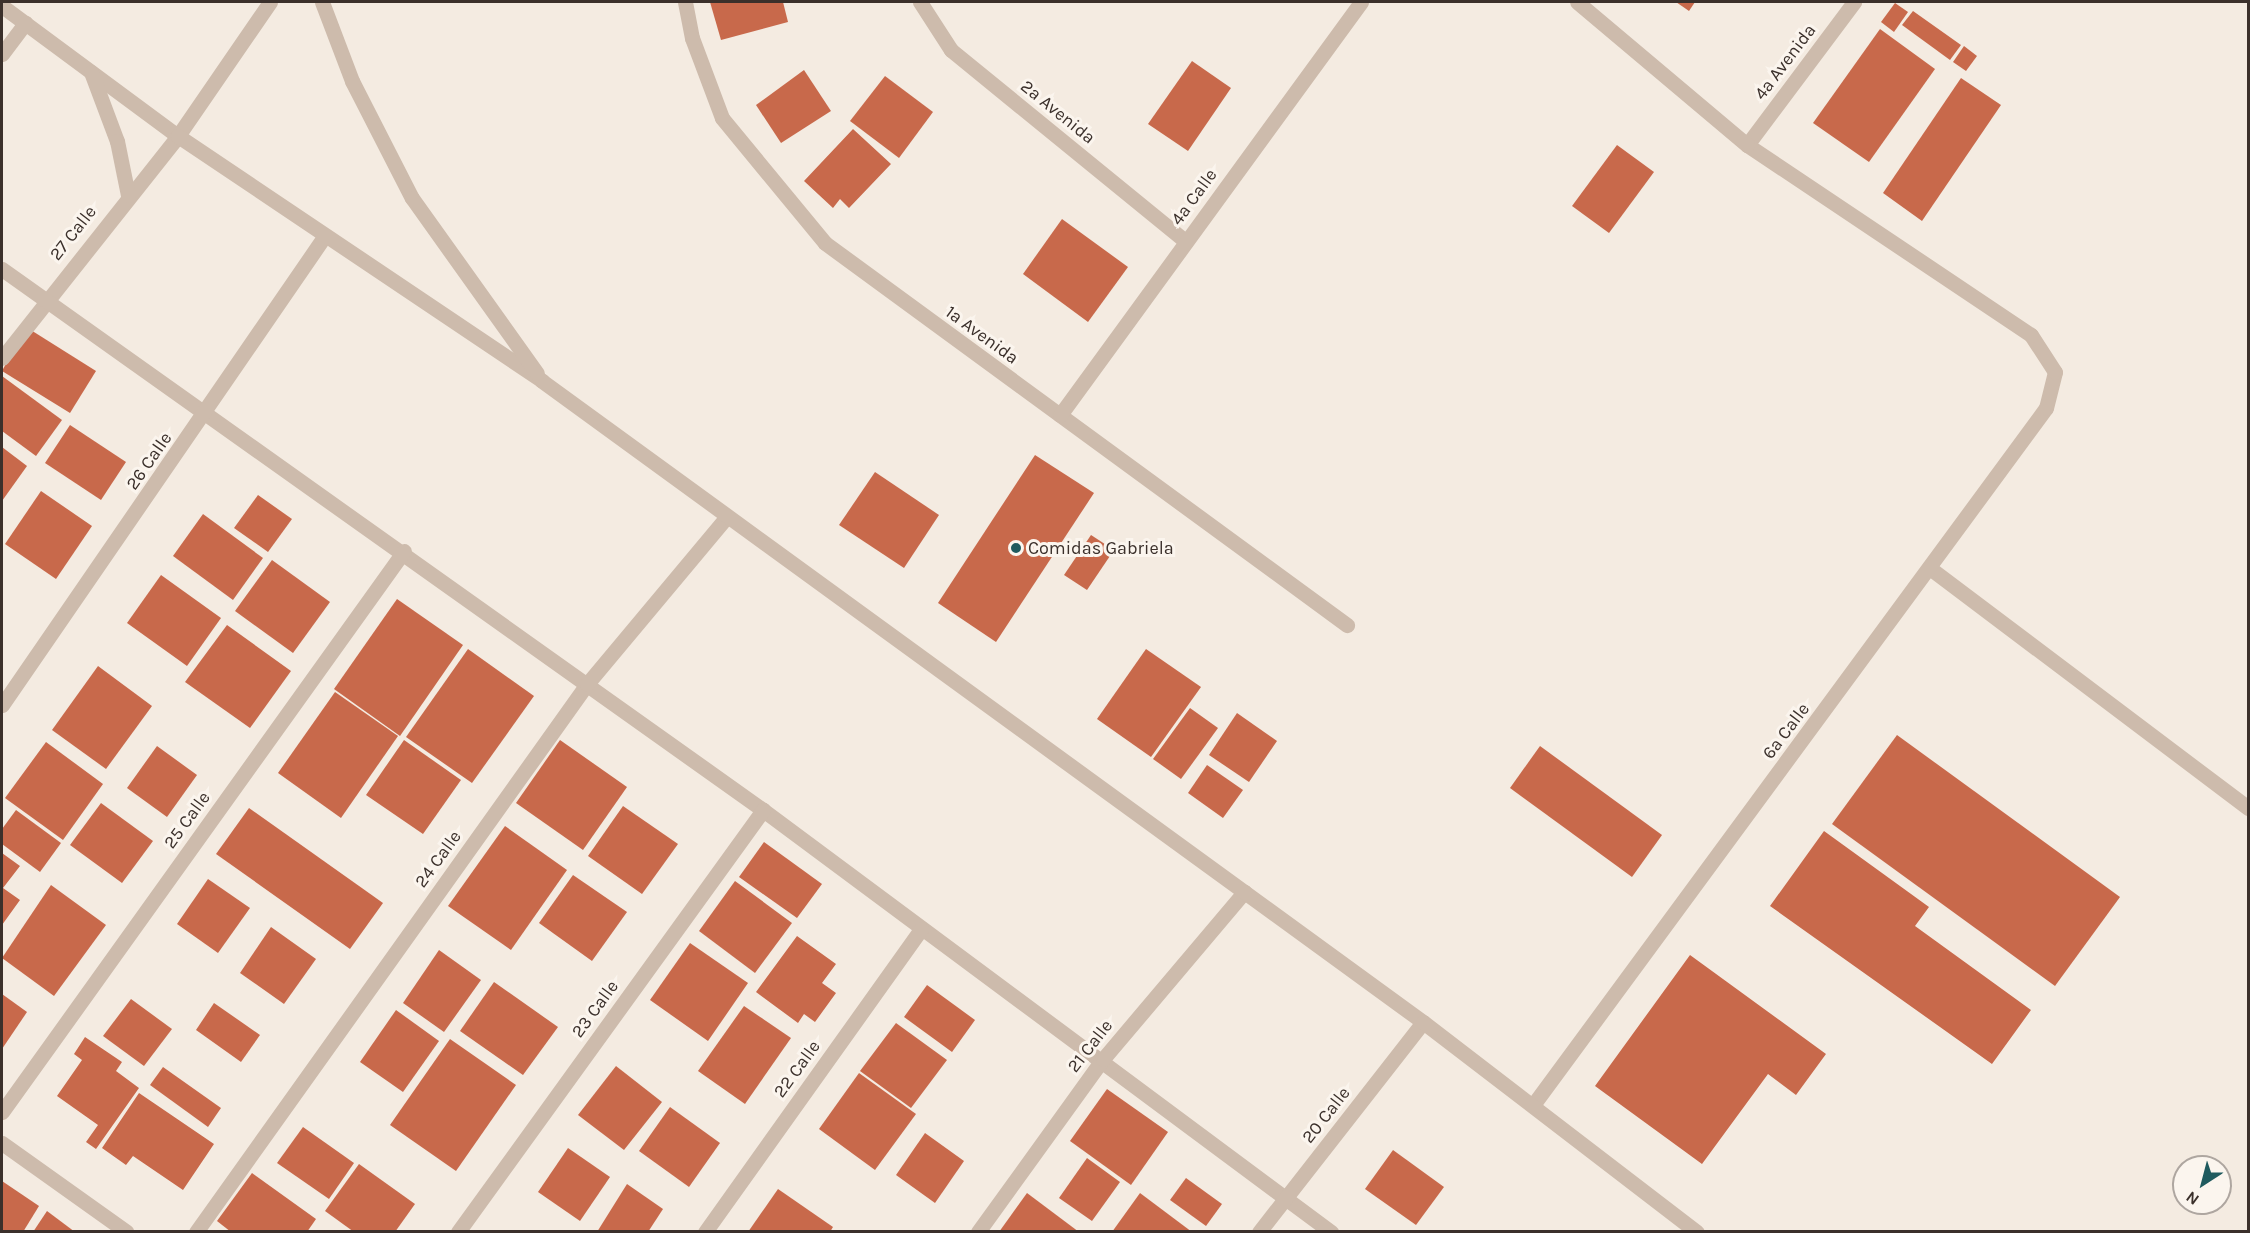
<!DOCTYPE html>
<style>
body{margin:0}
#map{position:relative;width:2250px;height:1233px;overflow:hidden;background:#f4ebe1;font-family:Karla,sans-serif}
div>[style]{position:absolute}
.building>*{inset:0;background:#c8694b}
.minor>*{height:15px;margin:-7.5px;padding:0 7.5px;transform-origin:7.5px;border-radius:7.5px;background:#cdbbac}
.tertiary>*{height:15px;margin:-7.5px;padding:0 7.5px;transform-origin:7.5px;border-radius:7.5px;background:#cdbbac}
.dots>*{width:16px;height:16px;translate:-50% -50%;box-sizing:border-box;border:3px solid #fbf5ee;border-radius:50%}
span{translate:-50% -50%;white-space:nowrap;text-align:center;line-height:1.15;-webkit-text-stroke:6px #fbf5ee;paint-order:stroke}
.street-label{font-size:18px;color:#3b302b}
.poi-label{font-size:18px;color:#3b302b}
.left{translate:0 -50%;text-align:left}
.frame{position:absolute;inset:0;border:3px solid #3b302b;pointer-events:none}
.north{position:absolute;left:2172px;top:1155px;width:60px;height:60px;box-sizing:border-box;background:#fbf5ee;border:2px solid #aea6a0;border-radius:50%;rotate:216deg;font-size:16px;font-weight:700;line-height:24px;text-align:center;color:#3b302b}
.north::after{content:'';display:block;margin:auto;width:21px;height:27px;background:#1f5a5e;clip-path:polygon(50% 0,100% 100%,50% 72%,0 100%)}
</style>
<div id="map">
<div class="building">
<i style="clip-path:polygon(710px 2px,783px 2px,788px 22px,721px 40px)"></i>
<i style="clip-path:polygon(1676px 2px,1695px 2px,1689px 11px)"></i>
<i style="clip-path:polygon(1895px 3px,1908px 12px,1894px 32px,1881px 22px)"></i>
<i style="clip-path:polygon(1913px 11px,1961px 45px,1950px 60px,1902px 25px)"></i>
<i style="clip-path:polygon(1880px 29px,1935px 69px,1869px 162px,1813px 123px)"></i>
<i style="clip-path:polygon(1964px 46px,1977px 56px,1966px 71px,1953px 62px)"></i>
<i style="clip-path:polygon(1192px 61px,1231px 88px,1188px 151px,1148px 124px)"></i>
<i style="clip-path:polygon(804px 70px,831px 111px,781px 143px,756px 105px)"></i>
<i style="clip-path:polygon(885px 76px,933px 112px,899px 158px,850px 121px)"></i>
<i style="clip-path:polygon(1961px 78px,2001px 105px,1922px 221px,1883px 193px)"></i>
<i style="clip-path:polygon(853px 129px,891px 164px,849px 208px,840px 199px,833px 208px,804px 181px)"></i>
<i style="clip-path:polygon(1617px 145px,1654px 172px,1609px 233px,1572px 206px)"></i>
<i style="clip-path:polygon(1062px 219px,1128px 267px,1088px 322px,1023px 274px)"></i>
<i style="clip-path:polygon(26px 327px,96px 371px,70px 413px,2px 371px)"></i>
<i style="clip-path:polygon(2px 376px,62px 420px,36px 456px,2px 431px)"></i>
<i style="clip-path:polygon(70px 425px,126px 462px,101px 500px,45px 463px)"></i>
<i style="clip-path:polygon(2px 447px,27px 466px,2px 501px)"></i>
<i style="clip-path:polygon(1035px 455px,1094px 493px,996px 642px,938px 603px)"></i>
<i style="clip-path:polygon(875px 472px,939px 515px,904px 568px,839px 525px)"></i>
<i style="clip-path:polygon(41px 491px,92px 526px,56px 579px,5px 544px)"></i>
<i style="clip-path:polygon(258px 495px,292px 519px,268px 552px,234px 528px)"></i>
<i style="clip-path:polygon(203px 514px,263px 558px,233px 600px,173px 556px)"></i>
<i style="clip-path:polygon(1091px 535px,1114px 550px,1087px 590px,1064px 575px)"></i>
<i style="clip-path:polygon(272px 560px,330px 602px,293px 653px,235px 611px)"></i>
<i style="clip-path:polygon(161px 575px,221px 618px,187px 666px,127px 623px)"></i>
<i style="clip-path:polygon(397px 599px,463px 645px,400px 736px,334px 689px)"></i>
<i style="clip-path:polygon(227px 625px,291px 671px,250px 728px,185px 682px)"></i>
<i style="clip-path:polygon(468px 649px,534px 696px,472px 783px,406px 737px)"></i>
<i style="clip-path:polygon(1146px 649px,1201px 687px,1151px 757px,1097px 719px)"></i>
<i style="clip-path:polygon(98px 666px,152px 706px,106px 769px,52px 730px)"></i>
<i style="clip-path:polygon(335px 692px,398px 736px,341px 818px,278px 773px)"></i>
<i style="clip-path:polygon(1190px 708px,1218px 728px,1181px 779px,1153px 759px)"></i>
<i style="clip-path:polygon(1237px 713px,1277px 741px,1249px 782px,1209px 755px)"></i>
<i style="clip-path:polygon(1897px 735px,2120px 897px,2055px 986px,1832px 824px)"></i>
<i style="clip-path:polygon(404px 740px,461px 780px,423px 834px,366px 795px)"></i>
<i style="clip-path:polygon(560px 740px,627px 787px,583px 850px,516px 803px)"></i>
<i style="clip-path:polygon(46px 742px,103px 784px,63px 840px,5px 798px)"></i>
<i style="clip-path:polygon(157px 746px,197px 775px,167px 817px,127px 788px)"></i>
<i style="clip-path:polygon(1540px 746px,1662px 835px,1632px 877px,1510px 788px)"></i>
<i style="clip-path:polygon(1207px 765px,1243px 790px,1223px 818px,1188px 793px)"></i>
<i style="clip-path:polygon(101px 803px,153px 841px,122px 883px,70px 845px)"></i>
<i style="clip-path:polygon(623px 806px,678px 844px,642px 894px,588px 856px)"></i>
<i style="clip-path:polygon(249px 808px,383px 903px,350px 949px,216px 854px)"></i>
<i style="clip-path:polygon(16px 810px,61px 843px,40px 872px,2px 844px,2px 829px)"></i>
<i style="clip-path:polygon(505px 826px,567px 870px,511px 950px,448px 906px)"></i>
<i style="clip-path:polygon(1824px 831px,1929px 907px,1915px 926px,2031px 1010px,1992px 1064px,1770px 906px)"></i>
<i style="clip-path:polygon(764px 842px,822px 884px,797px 918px,739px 877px)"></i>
<i style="clip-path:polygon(2px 853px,20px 866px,3px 888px,20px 900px,2px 925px)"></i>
<i style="clip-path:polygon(573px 875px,627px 912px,592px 961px,539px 923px)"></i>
<i style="clip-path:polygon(208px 879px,250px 908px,218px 953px,177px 924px)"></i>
<i style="clip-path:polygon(735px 881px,792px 923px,755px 973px,699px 931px)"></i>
<i style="clip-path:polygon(51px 885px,106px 925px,54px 996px,2px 958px)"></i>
<i style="clip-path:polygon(271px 927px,316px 959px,284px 1004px,240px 973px)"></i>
<i style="clip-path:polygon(797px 936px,836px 964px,822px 983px,836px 993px,815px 1022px,804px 1014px,798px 1023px,756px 992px)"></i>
<i style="clip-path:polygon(690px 943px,748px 983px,708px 1041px,650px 1000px)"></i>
<i style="clip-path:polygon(439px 950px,481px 980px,444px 1032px,403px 1003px)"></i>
<i style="clip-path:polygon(1690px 955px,1826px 1054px,1796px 1095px,1768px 1074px,1702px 1164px,1595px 1086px)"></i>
<i style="clip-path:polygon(494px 982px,558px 1027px,523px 1075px,460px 1031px)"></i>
<i style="clip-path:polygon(927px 985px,975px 1020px,952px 1052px,904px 1017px)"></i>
<i style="clip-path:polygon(2px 994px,27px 1012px,2px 1049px)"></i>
<i style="clip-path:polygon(131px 999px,172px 1029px,144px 1066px,103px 1036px)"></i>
<i style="clip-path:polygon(214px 1003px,260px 1035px,241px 1062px,196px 1030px)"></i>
<i style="clip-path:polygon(744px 1006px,791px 1038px,745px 1104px,698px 1071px)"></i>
<i style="clip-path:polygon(396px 1010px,439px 1041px,403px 1092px,360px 1062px)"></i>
<i style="clip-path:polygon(896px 1023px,947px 1060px,911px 1108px,860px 1071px)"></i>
<i style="clip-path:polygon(85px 1037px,122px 1062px,116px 1071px,139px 1088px,96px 1149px,86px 1142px,98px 1125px,57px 1096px,82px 1060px,74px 1054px)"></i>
<i style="clip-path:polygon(450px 1039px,516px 1085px,456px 1171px,390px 1125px)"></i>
<i style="clip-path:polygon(616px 1066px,662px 1102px,624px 1150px,578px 1115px)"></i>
<i style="clip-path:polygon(163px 1067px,221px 1108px,208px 1127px,150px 1085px)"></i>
<i style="clip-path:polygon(859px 1073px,916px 1114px,875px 1170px,819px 1129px)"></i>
<i style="clip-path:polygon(1107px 1089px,1168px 1132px,1131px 1185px,1070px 1141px)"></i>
<i style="clip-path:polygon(139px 1093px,214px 1144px,183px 1190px,133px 1156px,126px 1165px,102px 1148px)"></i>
<i style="clip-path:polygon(670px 1107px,720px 1143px,689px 1187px,639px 1151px)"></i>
<i style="clip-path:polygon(303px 1127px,354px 1163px,329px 1199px,277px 1163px)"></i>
<i style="clip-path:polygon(925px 1133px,964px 1161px,935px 1203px,896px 1175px)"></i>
<i style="clip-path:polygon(568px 1148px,610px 1177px,580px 1221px,538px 1192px)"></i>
<i style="clip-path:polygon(1393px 1150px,1444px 1187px,1416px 1225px,1365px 1189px)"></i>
<i style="clip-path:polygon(1087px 1158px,1120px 1182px,1092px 1221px,1059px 1198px)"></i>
<i style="clip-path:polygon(359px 1164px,415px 1204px,395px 1232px,354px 1232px,325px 1211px)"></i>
<i style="clip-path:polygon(252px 1173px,316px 1219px,307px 1232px,231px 1232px,217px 1221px)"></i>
<i style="clip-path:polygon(1186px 1178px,1222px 1204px,1206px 1226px,1170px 1200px)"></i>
<i style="clip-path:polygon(2px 1181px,39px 1206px,23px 1232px,2px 1232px)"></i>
<i style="clip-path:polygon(627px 1184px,663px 1209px,648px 1232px,597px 1232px)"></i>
<i style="clip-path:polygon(778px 1189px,833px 1227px,830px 1232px,748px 1232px)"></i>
<i style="clip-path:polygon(1027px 1193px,1079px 1232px,999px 1232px)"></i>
<i style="clip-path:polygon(1140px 1193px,1192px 1232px,1112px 1232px)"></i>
<i style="clip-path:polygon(47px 1211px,75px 1232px,33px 1232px)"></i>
</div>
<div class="minor">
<i style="left:685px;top:2px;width:37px;rotate:79deg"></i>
<i style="left:692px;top:38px;width:85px;rotate:69.4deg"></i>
<i style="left:722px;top:118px;width:162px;rotate:50.5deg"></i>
<i style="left:825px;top:243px;width:647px;rotate:36.2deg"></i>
<i style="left:920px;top:2px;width:57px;rotate:57.1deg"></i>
<i style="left:951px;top:50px;width:303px;rotate:39.2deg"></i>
<i style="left:2px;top:6px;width:219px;rotate:36.5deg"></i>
<i style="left:178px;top:136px;width:283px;rotate:128.4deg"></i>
<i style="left:2px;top:54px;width:39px;rotate:-53deg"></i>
<i style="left:91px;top:72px;width:74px;rotate:69.4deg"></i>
<i style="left:117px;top:141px;width:55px;rotate:78.5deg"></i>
<i style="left:1747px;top:145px;width:179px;rotate:-53.2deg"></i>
<i style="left:2px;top:269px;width:934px;rotate:35.41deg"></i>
<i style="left:763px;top:810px;width:708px;rotate:36.61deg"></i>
<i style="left:1060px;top:415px;width:511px;rotate:-53.91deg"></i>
<i style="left:1931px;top:569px;width:397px;rotate:37deg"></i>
<i style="left:2px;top:705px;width:568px;rotate:-55.47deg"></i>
<i style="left:1533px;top:1105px;width:865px;rotate:-53.65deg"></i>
<i style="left:2046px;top:408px;width:37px;rotate:-76deg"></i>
<i style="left:2055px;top:372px;width:44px;rotate:-123deg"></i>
<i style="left:2031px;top:335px;width:342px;rotate:-146.2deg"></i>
<i style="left:1747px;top:145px;width:222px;rotate:-139.9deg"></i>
<i style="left:2px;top:1112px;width:690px;rotate:-54.38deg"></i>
<i style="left:2px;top:1143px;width:153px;rotate:35.5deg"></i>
<i style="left:196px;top:1232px;width:673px;rotate:-54.49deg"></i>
<i style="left:587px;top:684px;width:215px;rotate:-50.1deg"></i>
<i style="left:458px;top:1232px;width:521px;rotate:-54.14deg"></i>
<i style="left:705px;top:1232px;width:372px;rotate:-54.5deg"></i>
<i style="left:978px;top:1232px;width:213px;rotate:-54.2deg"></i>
<i style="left:1103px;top:1059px;width:219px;rotate:-49.8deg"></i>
<i style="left:1259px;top:1232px;width:266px;rotate:-52deg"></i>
</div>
<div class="tertiary">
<i style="left:270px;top:2px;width:163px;rotate:124.5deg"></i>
<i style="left:178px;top:136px;width:439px;rotate:33.9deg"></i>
<i style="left:542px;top:381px;width:1090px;rotate:36.04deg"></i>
<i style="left:1423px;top:1022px;width:345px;rotate:37.5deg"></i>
<i style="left:322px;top:2px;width:85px;rotate:69.2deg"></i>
<i style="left:352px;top:81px;width:131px;rotate:62.9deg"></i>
<i style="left:412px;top:198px;width:215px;rotate:54.5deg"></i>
</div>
<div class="dots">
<i style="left:1016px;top:548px;background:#1f5a5e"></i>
</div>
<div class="street-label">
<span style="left:1785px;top:62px;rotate:-53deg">4a Avenida</span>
<span style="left:1058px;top:112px;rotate:39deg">2a Avenida</span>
<span style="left:1194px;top:197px;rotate:-54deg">4a Calle</span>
<span style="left:73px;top:233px;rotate:-52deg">27 Calle</span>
<span style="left:982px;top:335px;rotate:36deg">1a Avenida</span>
<span style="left:149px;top:461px;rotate:-55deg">26 Calle</span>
<span style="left:1786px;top:731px;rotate:-53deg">6a Calle</span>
<span style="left:187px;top:820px;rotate:-54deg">25 Calle</span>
<span style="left:438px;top:859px;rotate:-54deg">24 Calle</span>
<span style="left:595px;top:1009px;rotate:-54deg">23 Calle</span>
<span style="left:1090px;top:1046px;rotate:-52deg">21 Calle</span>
<span style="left:797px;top:1069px;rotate:-54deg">22 Calle</span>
<span style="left:1326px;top:1115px;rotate:-52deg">20 Calle</span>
</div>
<div class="poi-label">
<span class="left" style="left:1028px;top:548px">Comidas Gabriela</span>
</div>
<div class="frame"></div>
<div class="north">N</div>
</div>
